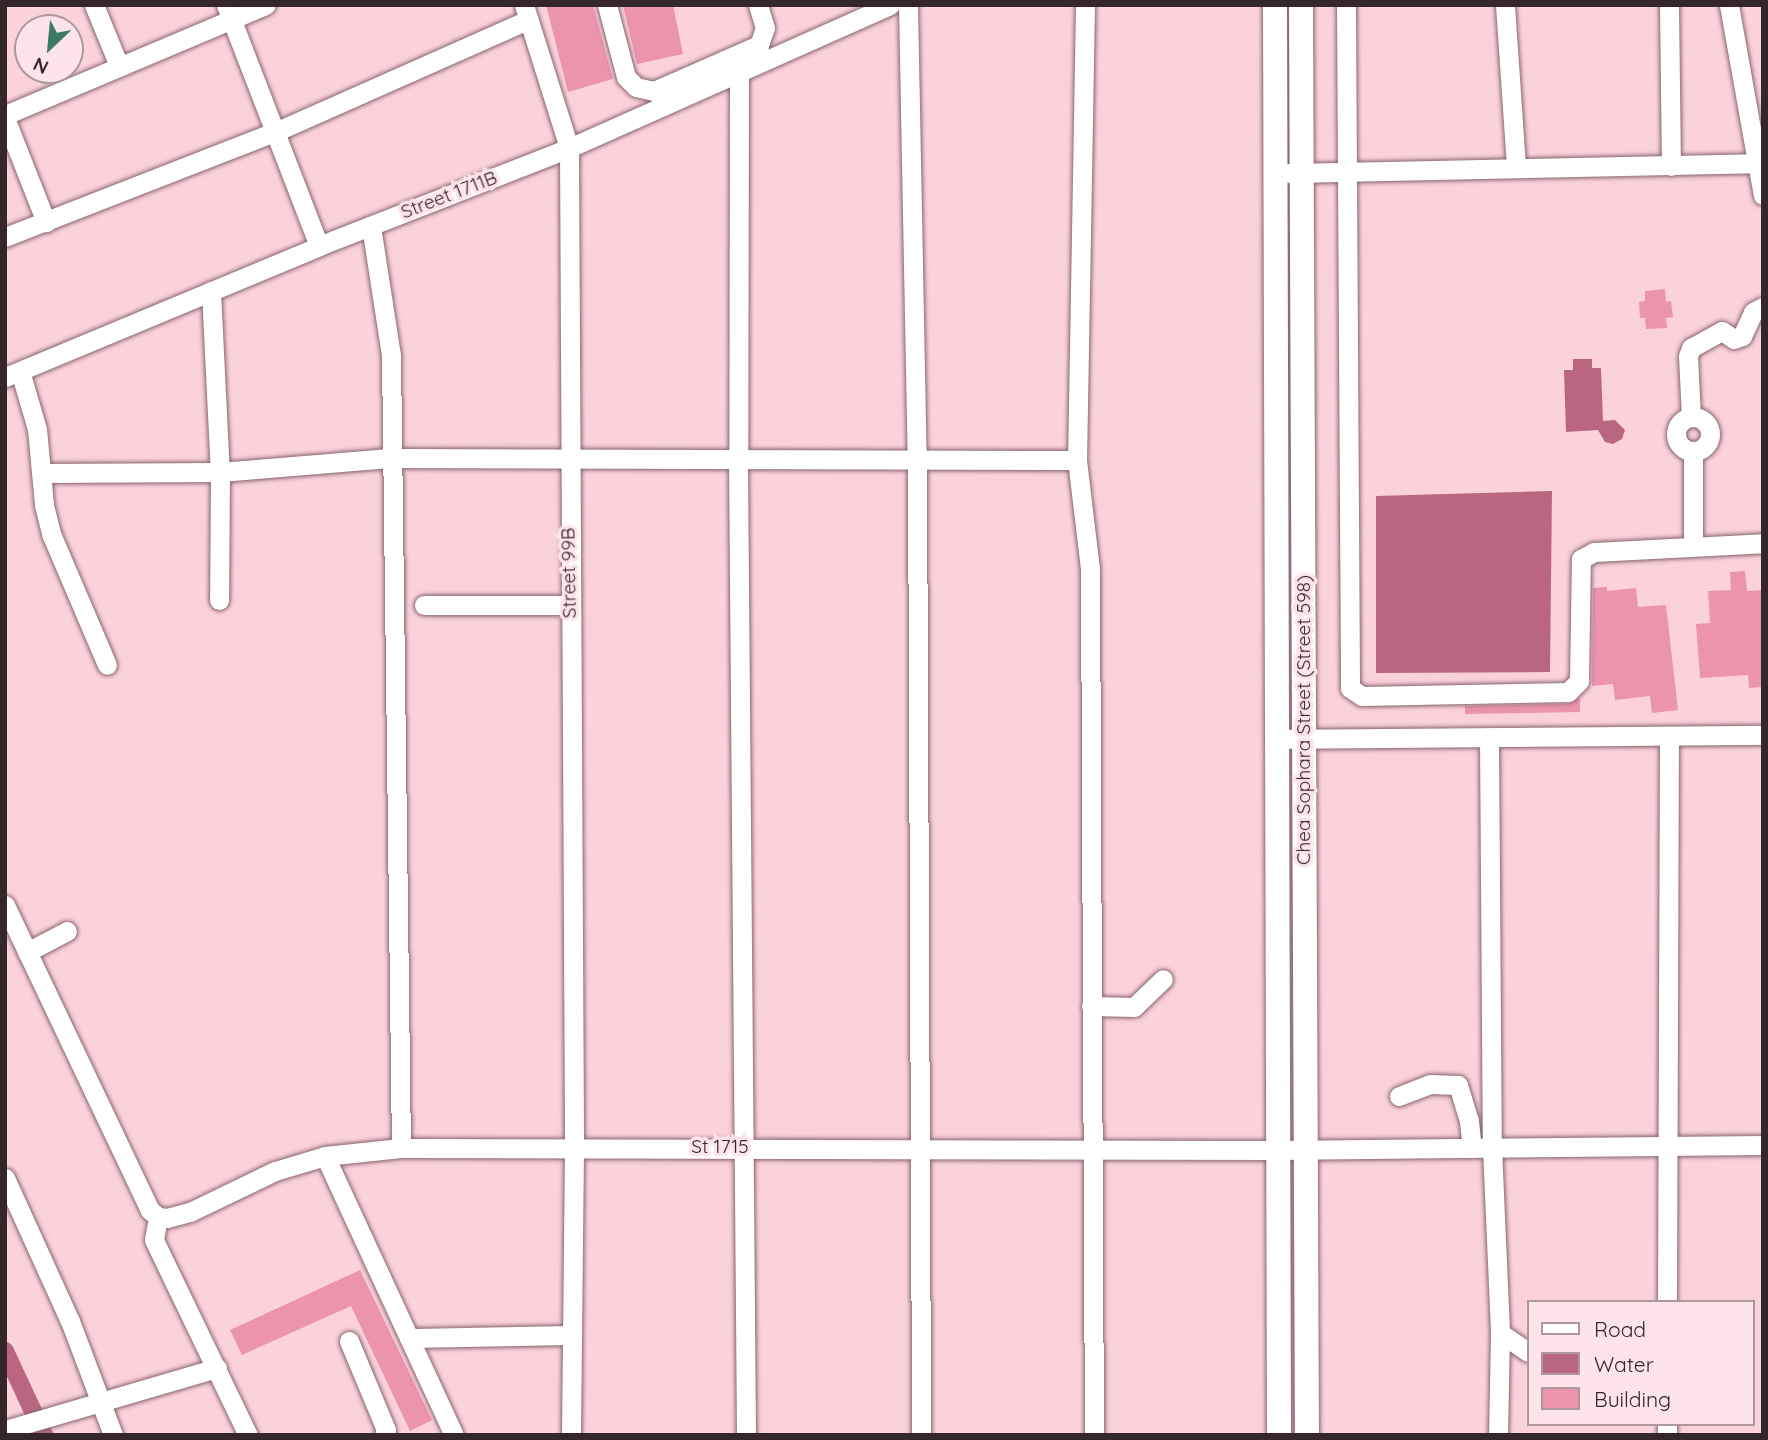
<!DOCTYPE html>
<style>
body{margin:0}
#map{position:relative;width:1768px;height:1440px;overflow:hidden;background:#fbd2dc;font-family:Quicksand,sans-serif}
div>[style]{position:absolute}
.water>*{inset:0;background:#ba6680}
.canal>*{height:18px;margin:-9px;padding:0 9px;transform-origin:9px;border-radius:9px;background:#ba6680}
.building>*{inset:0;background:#ec93ae}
.roads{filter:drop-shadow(0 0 2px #88646e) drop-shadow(0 0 2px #88646e)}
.minor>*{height:19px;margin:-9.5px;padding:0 9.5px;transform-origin:9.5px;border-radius:9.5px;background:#fff}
.minor>.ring{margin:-9.5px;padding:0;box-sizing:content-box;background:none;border:19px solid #fff;border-radius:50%}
.major>*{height:24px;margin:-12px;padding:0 12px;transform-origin:12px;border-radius:12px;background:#fff}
span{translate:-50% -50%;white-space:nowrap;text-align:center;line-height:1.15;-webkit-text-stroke:7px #fde4ea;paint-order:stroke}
.street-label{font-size:19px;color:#35262a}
.frame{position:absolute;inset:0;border:7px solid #35262a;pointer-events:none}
.legend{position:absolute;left:1527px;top:1300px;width:228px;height:126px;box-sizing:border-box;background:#fde4ea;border:2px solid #ad989d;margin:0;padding:9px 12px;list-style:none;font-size:21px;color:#35262a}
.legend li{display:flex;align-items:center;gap:14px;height:35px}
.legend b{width:35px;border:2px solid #ad989d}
.north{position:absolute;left:14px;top:14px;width:70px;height:70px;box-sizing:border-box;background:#fde4ea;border:2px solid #ad989d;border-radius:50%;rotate:206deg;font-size:19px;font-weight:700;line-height:28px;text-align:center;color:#35262a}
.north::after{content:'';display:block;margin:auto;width:24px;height:32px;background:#3c7a67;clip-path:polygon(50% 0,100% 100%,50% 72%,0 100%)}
</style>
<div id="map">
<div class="water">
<i style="clip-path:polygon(1573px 359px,1592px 359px,1592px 368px,1601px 368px,1603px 421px,1615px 420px,1625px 430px,1622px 439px,1613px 444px,1605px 442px,1598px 430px,1566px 432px,1564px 370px,1573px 370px)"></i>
<i style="clip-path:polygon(1552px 491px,1550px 672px,1376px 673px,1376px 496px)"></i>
</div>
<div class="canal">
<i style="left:5px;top:1351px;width:93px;rotate:65.1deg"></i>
</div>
<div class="building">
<i style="clip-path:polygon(546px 5px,593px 5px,613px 79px,568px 92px)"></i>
<i style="clip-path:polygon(623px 5px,673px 5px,683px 54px,637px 64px)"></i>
<i style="clip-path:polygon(1665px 289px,1666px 302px,1671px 301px,1673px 317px,1666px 318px,1667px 328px,1646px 329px,1645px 318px,1640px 318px,1639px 302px,1645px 301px,1645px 291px)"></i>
<i style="clip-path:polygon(1745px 571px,1747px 591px,1763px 590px,1763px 687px,1749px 688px,1748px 675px,1700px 678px,1696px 624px,1710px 623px,1708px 591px,1731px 590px,1730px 572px)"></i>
<i style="clip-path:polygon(1607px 587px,1607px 591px,1636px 588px,1638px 607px,1666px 605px,1678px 710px,1652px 713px,1650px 696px,1615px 700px,1613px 684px,1592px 686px,1593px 588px)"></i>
<i style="clip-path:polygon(1580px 698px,1580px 712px,1465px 714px,1465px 706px,1568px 704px)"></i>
<i style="clip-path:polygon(360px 1270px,432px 1420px,410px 1431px,351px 1306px,242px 1355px,230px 1330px)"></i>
</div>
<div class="roads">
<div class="minor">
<i style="left:94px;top:5px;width:66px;rotate:67.7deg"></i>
<i style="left:226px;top:5px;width:258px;rotate:68.9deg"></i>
<i style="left:524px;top:5px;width:150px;rotate:72.5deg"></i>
<i style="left:569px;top:148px;width:1000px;rotate:89.71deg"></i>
<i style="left:574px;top:1148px;width:287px;rotate:90.6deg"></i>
<i style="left:607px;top:5px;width:74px;rotate:75.2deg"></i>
<i style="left:626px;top:77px;width:14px;rotate:45deg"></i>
<i style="left:636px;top:87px;width:18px;rotate:13deg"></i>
<i style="left:654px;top:91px;width:115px;rotate:-23.7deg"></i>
<i style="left:759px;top:45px;width:18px;rotate:-71deg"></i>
<i style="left:765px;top:28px;width:24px;rotate:-107deg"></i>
<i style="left:908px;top:5px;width:457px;rotate:88.9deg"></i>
<i style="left:917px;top:462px;width:973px;rotate:89.76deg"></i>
<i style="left:1085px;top:5px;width:455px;rotate:91deg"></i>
<i style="left:1077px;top:460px;width:110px;rotate:83.2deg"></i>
<i style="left:1090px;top:569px;width:866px;rotate:89.74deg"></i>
<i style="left:1346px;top:5px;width:683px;rotate:89.66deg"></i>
<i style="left:1350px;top:688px;width:14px;rotate:34deg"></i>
<i style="left:1362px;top:696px;width:206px;rotate:-1.1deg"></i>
<i style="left:1568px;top:692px;width:16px;rotate:-45deg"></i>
<i style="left:1579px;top:681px;width:122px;rotate:-89.1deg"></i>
<i style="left:1581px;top:559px;width:15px;rotate:-28deg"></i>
<i style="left:1594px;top:552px;width:169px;rotate:-3deg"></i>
<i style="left:1505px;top:5px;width:163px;rotate:86.1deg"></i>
<i style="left:1669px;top:5px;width:161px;rotate:89.3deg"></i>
<i style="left:1729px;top:5px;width:193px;rotate:79.9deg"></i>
<i style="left:739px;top:75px;width:385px;rotate:90.1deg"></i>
<i style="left:738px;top:460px;width:975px;rotate:89.53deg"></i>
<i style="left:5px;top:115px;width:283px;rotate:-22.9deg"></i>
<i style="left:5px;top:118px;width:112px;rotate:68.5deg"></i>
<i style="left:1289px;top:173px;width:468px;rotate:-1.2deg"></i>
<i style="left:371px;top:226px;width:131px;rotate:81.2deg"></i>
<i style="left:391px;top:355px;width:793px;rotate:89.28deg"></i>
<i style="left:5px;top:237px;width:290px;rotate:-21.3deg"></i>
<i style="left:275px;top:132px;width:277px;rotate:-23.9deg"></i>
<i style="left:211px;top:291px;width:181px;rotate:87.2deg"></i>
<i style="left:220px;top:472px;width:128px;rotate:90.4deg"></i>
<i style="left:20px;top:371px;width:60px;rotate:73.7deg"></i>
<i style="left:37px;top:429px;width:76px;rotate:84.7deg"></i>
<i style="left:44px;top:505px;width:32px;rotate:76deg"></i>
<i style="left:52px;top:536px;width:140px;rotate:66.9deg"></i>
<i style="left:5px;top:377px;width:340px;rotate:-22.6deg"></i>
<i style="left:319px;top:246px;width:269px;rotate:-21.4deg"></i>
<i style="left:569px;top:148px;width:351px;rotate:-24deg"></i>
<i style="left:1691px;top:417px;width:61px;rotate:-92.8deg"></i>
<i style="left:1688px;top:356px;width:9px;rotate:-69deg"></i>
<i style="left:1691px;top:348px;width:35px;rotate:-29deg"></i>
<i style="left:1722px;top:331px;width:14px;rotate:34deg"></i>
<i style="left:1734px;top:339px;width:9px;rotate:-21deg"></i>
<i style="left:1742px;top:336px;width:26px;rotate:-65deg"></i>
<i style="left:1753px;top:312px;width:11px;rotate:-27deg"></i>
<i class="ring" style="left:1676px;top:417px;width:15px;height:15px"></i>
<i style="left:1693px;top:451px;width:94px;rotate:90deg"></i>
<i style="left:41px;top:473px;width:179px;rotate:-0.3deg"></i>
<i style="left:220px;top:472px;width:173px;rotate:-4.7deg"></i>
<i style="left:392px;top:458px;width:685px;rotate:0.17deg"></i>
<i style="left:424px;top:605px;width:146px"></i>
<i style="left:1489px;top:737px;width:411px;rotate:89.6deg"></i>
<i style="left:1492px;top:1148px;width:185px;rotate:87.5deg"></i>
<i style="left:1500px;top:1333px;width:102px;rotate:91.1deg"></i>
<i style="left:1277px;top:739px;width:486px;rotate:-0.5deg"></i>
<i style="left:5px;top:905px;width:338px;rotate:64.6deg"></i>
<i style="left:150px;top:1210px;width:11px;rotate:41deg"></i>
<i style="left:158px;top:1217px;width:9px;rotate:6deg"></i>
<i style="left:167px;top:1218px;width:24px;rotate:-15deg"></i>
<i style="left:190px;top:1212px;width:94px;rotate:-25.8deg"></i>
<i style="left:275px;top:1171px;width:52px;rotate:-16.7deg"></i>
<i style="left:325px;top:1156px;width:76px;rotate:-6deg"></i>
<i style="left:401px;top:1148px;width:877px;rotate:0.13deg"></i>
<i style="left:1278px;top:1150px;width:485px;rotate:-0.6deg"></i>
<i style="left:27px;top:952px;width:45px;rotate:-27.7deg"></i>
<i style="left:1091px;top:1006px;width:43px;rotate:1.3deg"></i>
<i style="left:1134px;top:1007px;width:40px;rotate:-44deg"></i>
<i style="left:1399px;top:1096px;width:33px;rotate:-21deg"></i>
<i style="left:1430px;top:1084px;width:28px;rotate:2deg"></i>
<i style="left:1458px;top:1085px;width:38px;rotate:73deg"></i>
<i style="left:1469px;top:1121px;width:27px;rotate:84deg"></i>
<i style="left:325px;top:1156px;width:307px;rotate:65.2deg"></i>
<i style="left:5px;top:1178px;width:157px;rotate:65.6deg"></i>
<i style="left:70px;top:1321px;width:122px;rotate:69.3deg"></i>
<i style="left:158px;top:1217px;width:23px;rotate:100deg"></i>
<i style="left:154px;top:1240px;width:216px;rotate:64.3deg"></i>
<i style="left:1667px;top:1302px;width:566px;rotate:-89.8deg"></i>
<i style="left:1500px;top:1333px;width:34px;rotate:34deg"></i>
<i style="left:409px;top:1338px;width:163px;rotate:-1.1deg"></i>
<i style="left:349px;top:1341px;width:96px;rotate:67.4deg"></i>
<i style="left:386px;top:1430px;width:5px;rotate:112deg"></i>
<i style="left:5px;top:1430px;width:221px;rotate:-16.3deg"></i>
<i style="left:1667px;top:1435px;width:11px;rotate:-90deg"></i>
</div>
<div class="major">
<i style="left:1275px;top:5px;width:1430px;rotate:89.84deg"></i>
<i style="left:1301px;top:5px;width:1430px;rotate:89.76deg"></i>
</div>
</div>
<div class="street-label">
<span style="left:449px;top:195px;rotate:-21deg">Street 1711B</span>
<span style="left:569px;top:573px;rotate:-91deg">Street 99B</span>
<span style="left:1304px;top:720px;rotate:-90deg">Chea Sophara Street (Street 598)</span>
<span style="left:720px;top:1147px">St 1715</span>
</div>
<div class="frame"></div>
<ul class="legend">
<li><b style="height:9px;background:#fff"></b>Road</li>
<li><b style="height:19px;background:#ba6680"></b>Water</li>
<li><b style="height:19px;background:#ec93ae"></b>Building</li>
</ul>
<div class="north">N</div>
</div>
